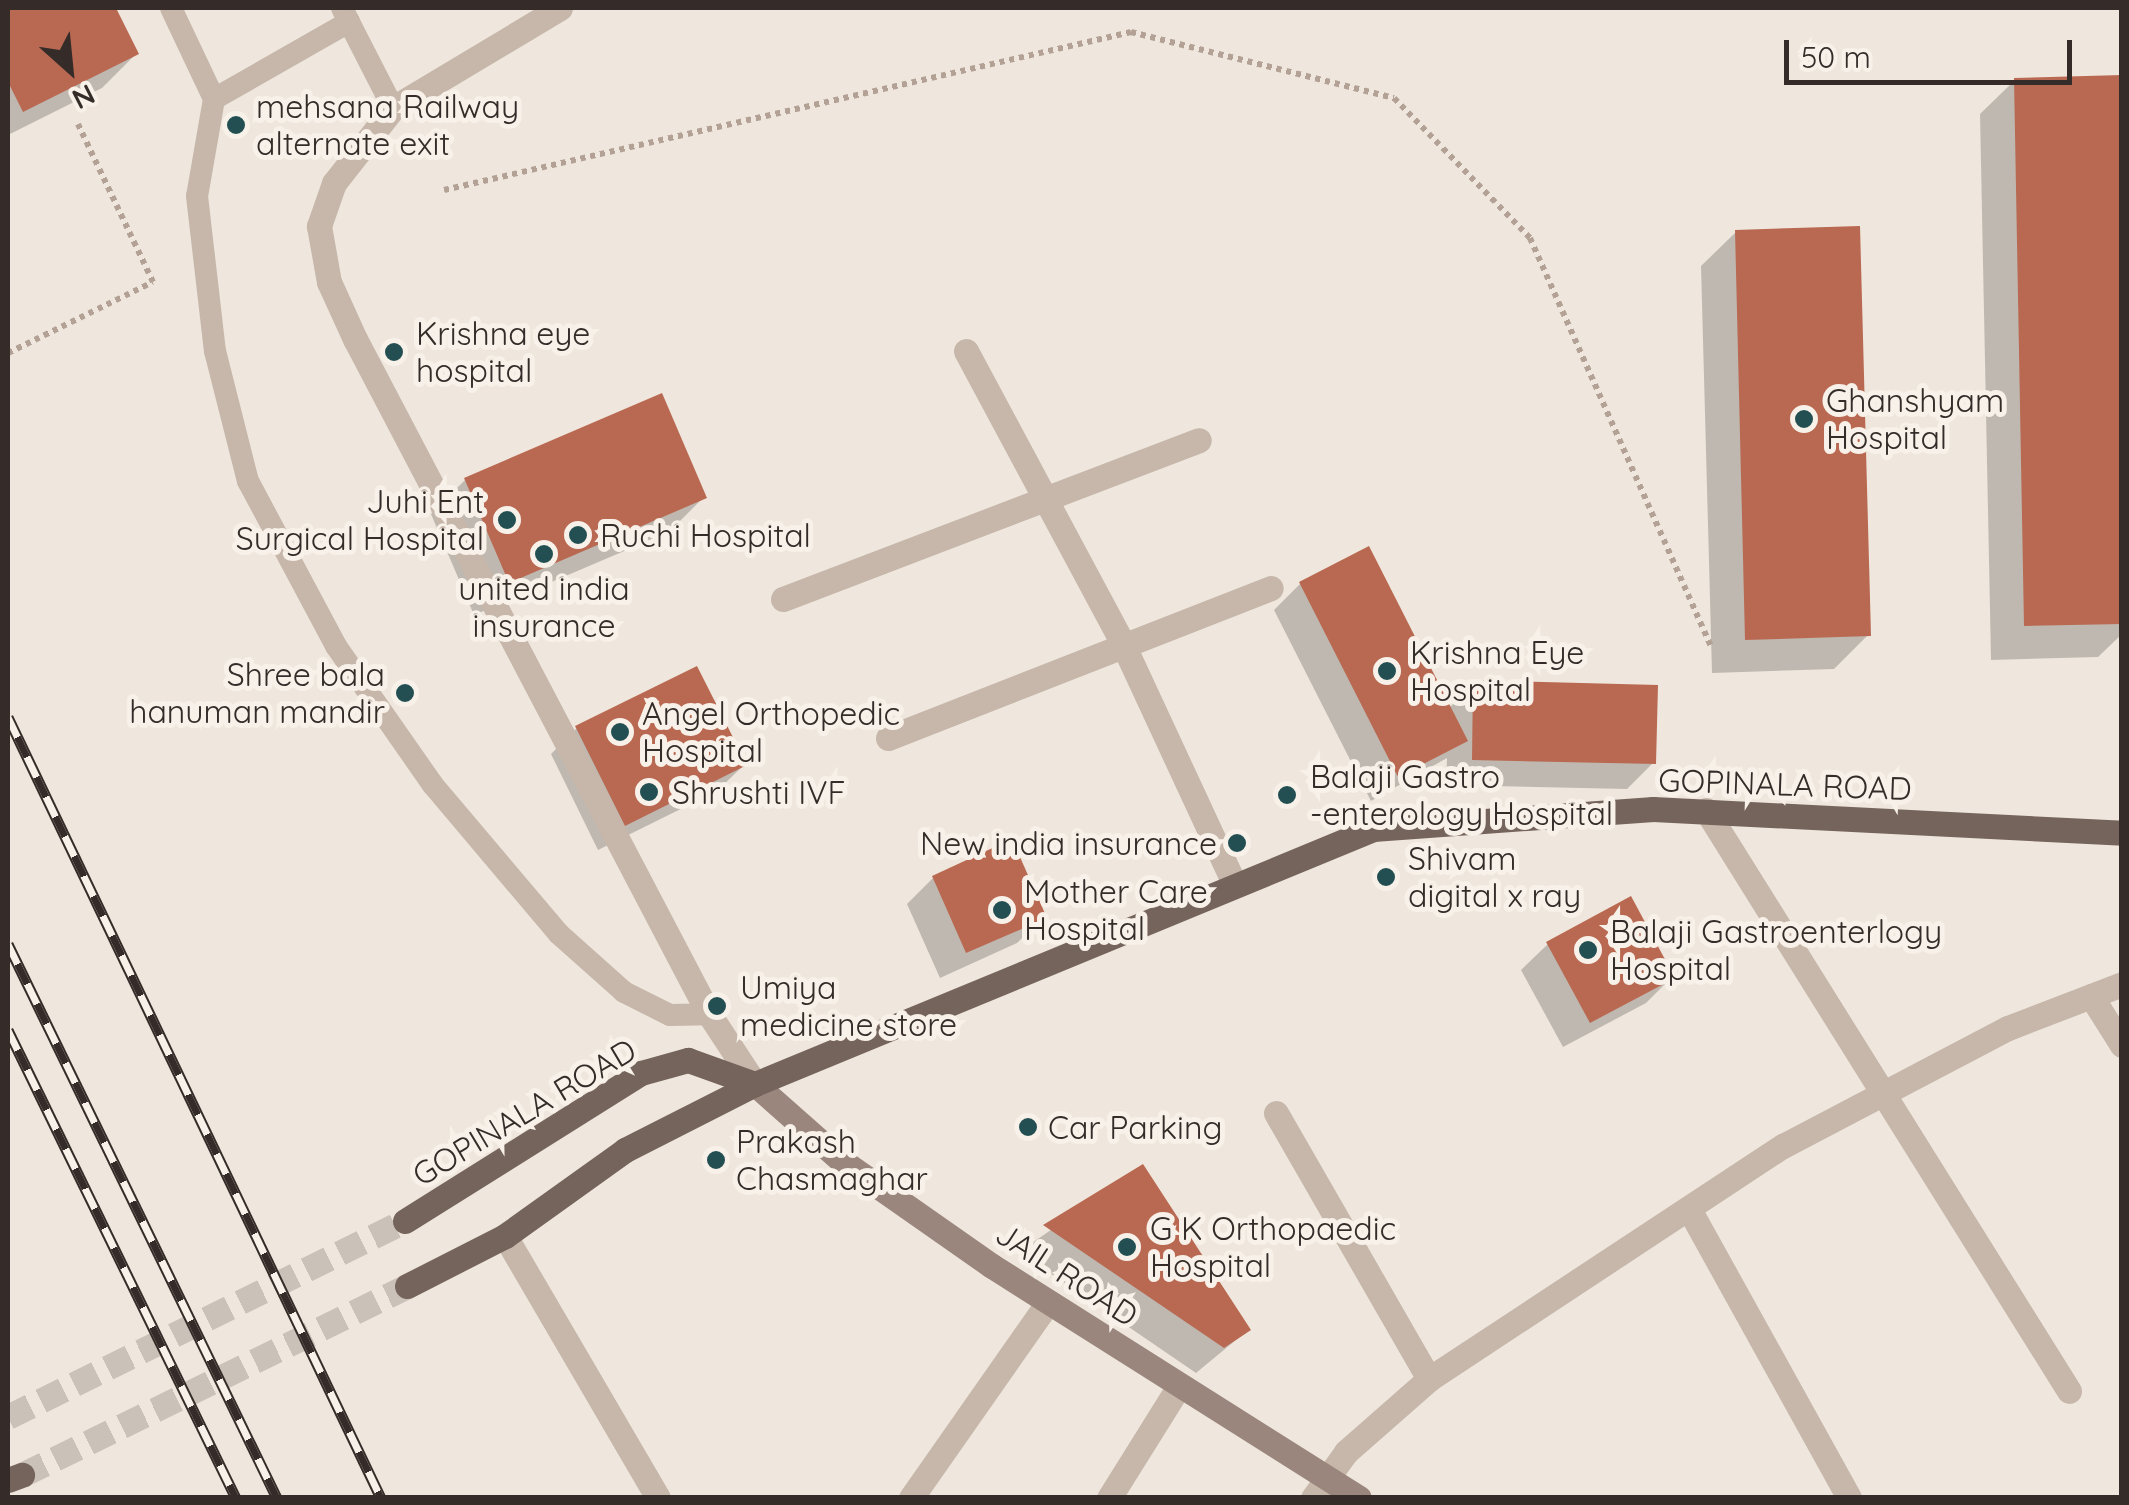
<!DOCTYPE html>
<style>
body{margin:0}
#map{position:relative;width:2129px;height:1505px;overflow:hidden;background:#efe7dd;font-family:Quicksand,sans-serif}
div>[style]{position:absolute}
.shadow>*{inset:0;background:#0003}
.building>*{inset:0;background:#b96951}
.primary-tunnel>*{height:25px;margin-top:-12.5px;transform-origin:0;background:repeating-linear-gradient(90deg,#cac2b9 0 25px,transparent 0 37px)}
.path>*{height:6px;margin-top:-3px;transform-origin:0;background:repeating-linear-gradient(90deg,#b2a194 0 5px,transparent 0 10px)}
.lane>*{height:22px;margin:-11px;padding:0 11px;transform-origin:11px;border-radius:11px;background:#c6b7aa}
.street>*{height:25px;margin:-12.5px;padding:0 12.5px;transform-origin:12.5px;border-radius:12.5px;background:#c6b7aa}
.secondary>*{height:25px;margin:-12.5px;padding:0 12.5px;transform-origin:12.5px;border-radius:12.5px;background:#9a867c}
.primary>*{height:25px;margin:-12.5px;padding:0 12.5px;transform-origin:12.5px;border-radius:12.5px;background:#75645b}
.rail>*{height:11px;margin-top:-5.5px;transform-origin:0;background:repeating-linear-gradient(90deg,#f8f1e9 0 22px,#352c29 0 44px);box-sizing:border-box;border-block:2px solid #352c29}
.dots>*{width:28px;height:28px;translate:-50% -50%;box-sizing:border-box;border:5px solid #f8f1e9;border-radius:50%}
span{translate:-50% -50%;white-space:nowrap;text-align:center;line-height:1.15;-webkit-text-stroke:10px #f8f1e9;paint-order:stroke}
.poi-label{font-size:32px;color:#352c29}
.left{translate:0 -50%;text-align:left}
.right{translate:-100% -50%;text-align:right}
.street-label{font-size:32px;color:#352c29}
.frame{position:absolute;inset:0;border:10px solid #352c29;pointer-events:none}
.north{position:absolute;left:20px;top:20px;width:100px;height:100px;-webkit-text-stroke:8px #f8f1e9;paint-order:stroke;rotate:153deg;font-size:28px;font-weight:700;line-height:40px;text-align:center;color:#352c29}
.north::after{content:'';display:block;margin:auto;width:35px;height:45px;background:#352c29;clip-path:polygon(50% 0,100% 100%,50% 72%,0 100%)}
.scale{position:absolute;left:1784px;top:40px;width:288px;height:45px;box-sizing:border-box;border:5px solid #352c29;border-top:0;padding-left:12px;font-size:30px;line-height:35px;white-space:nowrap;color:#352c29;-webkit-text-stroke:8px #f8f1e9;paint-order:stroke}
</style>
<div id="map">
<div class="shadow">
<i style="clip-path:polygon(8px 8px,114px 8px,136px 54px,102px 88px,8px 135px)"></i>
<i style="clip-path:polygon(2122px 77px,2122px 634px,2098px 657px,1991px 660px,1980px 114px,2015px 80px)"></i>
<i style="clip-path:polygon(1736px 232px,1868px 635px,1834px 669px,1712px 673px,1701px 266px)"></i>
<i style="clip-path:polygon(465px 480px,704px 497px,669px 532px,474px 615px,431px 514px)"></i>
<i style="clip-path:polygon(1300px 584px,1449px 708px,1474px 683px,1653px 763px,1627px 789px,1446px 785px,1447px 758px,1371px 801px,1274px 610px)"></i>
<i style="clip-path:polygon(577px 728px,744px 765px,717px 791px,598px 850px,551px 754px)"></i>
<i style="clip-path:polygon(933px 878px,1044px 917px,1017px 943px,940px 978px,907px 904px)"></i>
<i style="clip-path:polygon(1548px 944px,1672px 977px,1646px 1003px,1563px 1047px,1521px 970px)"></i>
<i style="clip-path:polygon(1142px 1167px,1248px 1330px,1196px 1373px,1019px 1252px)"></i>
</div>
<div class="building">
<i style="clip-path:polygon(8px 8px,116px 8px,139px 54px,23px 112px,8px 82px)"></i>
<i style="clip-path:polygon(2122px 75px,2122px 624px,2024px 626px,2014px 78px)"></i>
<i style="clip-path:polygon(1860px 226px,1871px 636px,1745px 640px,1735px 230px)"></i>
<i style="clip-path:polygon(662px 393px,707px 498px,509px 583px,464px 478px)"></i>
<i style="clip-path:polygon(1369px 546px,1468px 741px,1398px 777px,1299px 582px)"></i>
<i style="clip-path:polygon(697px 666px,747px 765px,625px 826px,575px 726px)"></i>
<i style="clip-path:polygon(1473px 680px,1658px 685px,1656px 764px,1472px 760px)"></i>
<i style="clip-path:polygon(1012px 839px,1047px 918px,966px 953px,932px 876px)"></i>
<i style="clip-path:polygon(1631px 896px,1675px 978px,1590px 1023px,1546px 942px)"></i>
<i style="clip-path:polygon(1143px 1164px,1251px 1330px,1224px 1348px,1043px 1225px)"></i>
</div>
<div class="primary-tunnel">
<i style="left:8px;top:1417px;width:443px;rotate:-26.3deg"></i>
<i style="left:22px;top:1475px;width:429px;rotate:-26.1deg"></i>
</div>
<div class="path">
<i style="left:444px;top:190px;width:705px;rotate:-12.95deg"></i>
<i style="left:1131px;top:32px;width:271px;rotate:14.1deg"></i>
<i style="left:1394px;top:98px;width:195px;rotate:45.8deg"></i>
<i style="left:1530px;top:238px;width:449px;rotate:66.1deg"></i>
<i style="left:8px;top:353px;width:161px;rotate:-26.1deg"></i>
<i style="left:153px;top:282px;width:175px;rotate:-115.4deg"></i>
</div>
<div class="lane">
<i style="left:171px;top:8px;width:101px;rotate:64.7deg"></i>
<i style="left:342px;top:8px;width:16px;rotate:63deg"></i>
<i style="left:349px;top:22px;width:155px;rotate:150.3deg"></i>
<i style="left:214px;top:99px;width:98px;rotate:99.9deg"></i>
<i style="left:197px;top:196px;width:156px;rotate:83.4deg"></i>
<i style="left:215px;top:351px;width:134px;rotate:75.8deg"></i>
<i style="left:248px;top:481px;width:187px;rotate:61.9deg"></i>
<i style="left:336px;top:646px;width:169px;rotate:55.1deg"></i>
<i style="left:433px;top:785px;width:195px;rotate:49.8deg"></i>
<i style="left:559px;top:934px;width:87px;rotate:41.7deg"></i>
<i style="left:624px;top:992px;width:51px;rotate:26.6deg"></i>
<i style="left:670px;top:1015px;width:39px;rotate:-1deg"></i>
<i style="left:349px;top:22px;width:97px;rotate:62.9deg"></i>
</div>
<div class="street">
<i style="left:560px;top:8px;width:195px;rotate:149.1deg"></i>
<i style="left:393px;top:108px;width:95px;rotate:128.2deg"></i>
<i style="left:334px;top:183px;width:46px;rotate:109.2deg"></i>
<i style="left:319px;top:226px;width:57px;rotate:79.9deg"></i>
<i style="left:329px;top:282px;width:63px;rotate:65.5deg"></i>
<i style="left:355px;top:339px;width:762px;rotate:62.33deg"></i>
<i style="left:709px;top:1014px;width:84px;rotate:56.7deg"></i>
<i style="left:966px;top:351px;width:330px;rotate:61.8deg"></i>
<i style="left:1122px;top:642px;width:268px;rotate:65.1deg"></i>
<i style="left:783px;top:599px;width:445px;rotate:-20.9deg"></i>
<i style="left:888px;top:738px;width:411px;rotate:-21.4deg"></i>
<i style="left:1706px;top:810px;width:685px;rotate:58deg"></i>
<i style="left:2091px;top:996px;width:58px;rotate:57.7deg"></i>
<i style="left:1276px;top:1113px;width:307px;rotate:60.1deg"></i>
<i style="left:1689px;top:1209px;width:330px;rotate:61deg"></i>
<i style="left:505px;top:1236px;width:303px;rotate:59.7deg"></i>
<i style="left:911px;top:1498px;width:239px;rotate:-55deg"></i>
<i style="left:1109px;top:1498px;width:132px;rotate:-58deg"></i>
<i style="left:1313px;top:1498px;width:57px;rotate:-54.3deg"></i>
<i style="left:1346px;top:1452px;width:111px;rotate:-41.3deg"></i>
<i style="left:1429px;top:1379px;width:424px;rotate:-33.4deg"></i>
<i style="left:1783px;top:1146px;width:254px;rotate:-27.7deg"></i>
<i style="left:2008px;top:1028px;width:122px;rotate:-21.1deg"></i>
</div>
<div class="secondary">
<i style="left:755px;top:1084px;width:116px;rotate:41.5deg"></i>
<i style="left:842px;top:1161px;width:183px;rotate:35deg"></i>
<i style="left:992px;top:1266px;width:434px;rotate:32.3deg"></i>
</div>
<div class="primary">
<i style="left:405px;top:1221px;width:279px;rotate:-32.1deg"></i>
<i style="left:641px;top:1073px;width:49px;rotate:-15.5deg"></i>
<i style="left:688px;top:1060px;width:71px;rotate:19.7deg"></i>
<i style="left:407px;top:1286px;width:110px;rotate:-27deg"></i>
<i style="left:505px;top:1236px;width:148px;rotate:-35.6deg"></i>
<i style="left:625px;top:1150px;width:146px;rotate:-26.9deg"></i>
<i style="left:755px;top:1084px;width:669px;rotate:-22.42deg"></i>
<i style="left:1373px;top:829px;width:281px;rotate:-4.1deg"></i>
<i style="left:1653px;top:809px;width:470px;rotate:2.9deg"></i>
<i style="left:8px;top:1480px;width:15px;rotate:-20deg"></i>
</div>
<div class="rail">
<i style="left:8px;top:717px;width:865px;rotate:64.47deg"></i>
<i style="left:8px;top:944px;width:616px;rotate:64.1deg"></i>
<i style="left:8px;top:1030px;width:521px;rotate:64.03deg"></i>
</div>
<div class="dots">
<i style="left:236px;top:125px;background:#234f52"></i>
<i style="left:394px;top:352px;background:#234f52"></i>
<i style="left:1804px;top:419px;background:#234f52"></i>
<i style="left:507px;top:520px;background:#234f52"></i>
<i style="left:578px;top:535px;background:#234f52"></i>
<i style="left:544px;top:554px;background:#234f52"></i>
<i style="left:1387px;top:671px;background:#234f52"></i>
<i style="left:405px;top:693px;background:#234f52"></i>
<i style="left:620px;top:732px;background:#234f52"></i>
<i style="left:649px;top:792px;background:#234f52"></i>
<i style="left:1287px;top:795px;background:#234f52"></i>
<i style="left:1237px;top:843px;background:#234f52"></i>
<i style="left:1386px;top:877px;background:#234f52"></i>
<i style="left:1002px;top:910px;background:#234f52"></i>
<i style="left:1588px;top:950px;background:#234f52"></i>
<i style="left:717px;top:1006px;background:#234f52"></i>
<i style="left:1028px;top:1127px;background:#234f52"></i>
<i style="left:716px;top:1160px;background:#234f52"></i>
<i style="left:1127px;top:1247px;background:#234f52"></i>
</div>
<div class="poi-label">
<span class="left" style="left:256px;top:125px">mehsana Railway<br>alternate exit</span>
<span class="left" style="left:416px;top:352px">Krishna eye<br>hospital</span>
<span class="left" style="left:1826px;top:419px">Ghanshyam<br>Hospital</span>
<span class="right" style="left:484px;top:520px">Juhi Ent<br>Surgical Hospital</span>
<span class="left" style="left:600px;top:535px">Ruchi Hospital</span>
<span style="left:544px;top:607px">united india<br>insurance</span>
<span class="left" style="left:1410px;top:671px">Krishna Eye<br>Hospital</span>
<span class="right" style="left:385px;top:693px">Shree bala<br>hanuman mandir</span>
<span class="left" style="left:642px;top:732px">Angel Orthopedic<br>Hospital</span>
<span class="left" style="left:1310px;top:795px">Balaji Gastro<br>-enterology Hospital</span>
<span class="left" style="left:672px;top:792px">Shrushti IVF</span>
<span class="right" style="left:1217px;top:843px">New india insurance</span>
<span class="left" style="left:1408px;top:877px">Shivam<br>digital x ray</span>
<span class="left" style="left:1024px;top:910px">Mother Care<br>Hospital</span>
<span class="left" style="left:1610px;top:950px">Balaji Gastroenterlogy<br>Hospital</span>
<span class="left" style="left:740px;top:1006px">Umiya<br>medicine store</span>
<span class="left" style="left:1048px;top:1127px">Car Parking</span>
<span class="left" style="left:736px;top:1160px">Prakash<br>Chasmaghar</span>
<span class="left" style="left:1150px;top:1247px">G K Orthopaedic<br>Hospital</span>
</div>
<div class="street-label">
<span style="left:1785px;top:784px;rotate:2deg">GOPINALA ROAD</span>
<span style="left:524px;top:1112px;rotate:-31deg">GOPINALA ROAD</span>
<span style="left:1067px;top:1274px;rotate:33deg">JAIL ROAD</span>
</div>
<div class="frame"></div>
<div class="north">N</div>
<div class="scale">50 m</div>
</div>
